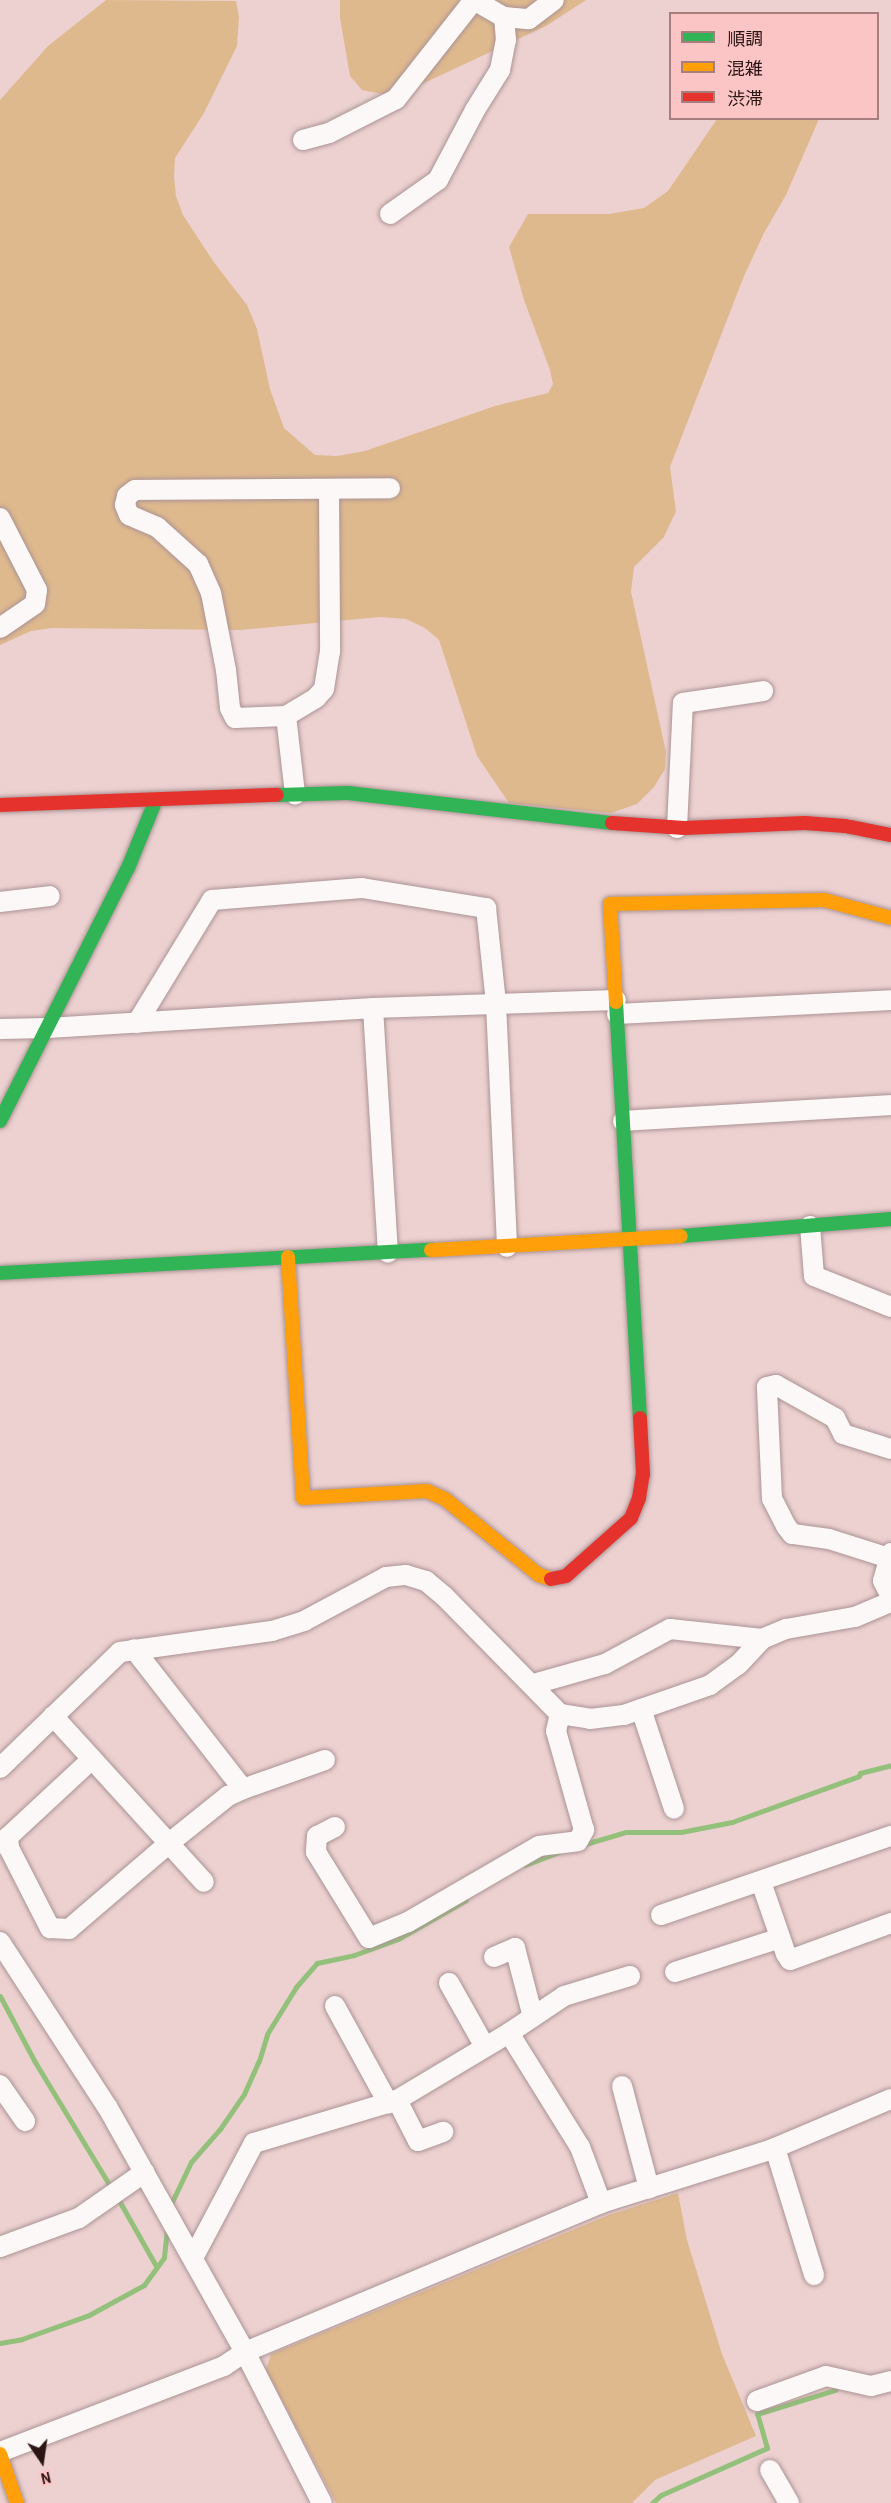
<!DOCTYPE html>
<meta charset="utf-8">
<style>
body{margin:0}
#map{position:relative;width:891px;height:2503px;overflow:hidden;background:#edd1d1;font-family:"Archivo Narrow","Noto Sans JP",sans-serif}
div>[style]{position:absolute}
.green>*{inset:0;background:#dfb98e}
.stream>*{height:5px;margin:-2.5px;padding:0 2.5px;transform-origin:2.5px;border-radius:2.5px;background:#93c07a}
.roads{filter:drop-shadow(0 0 2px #ab9394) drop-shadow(0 0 2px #ab9394)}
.street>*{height:20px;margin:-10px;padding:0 10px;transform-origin:10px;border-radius:10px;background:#fcf8f8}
.fast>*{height:14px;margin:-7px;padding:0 7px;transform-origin:7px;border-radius:7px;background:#30b455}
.slow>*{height:14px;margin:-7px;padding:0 7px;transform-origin:7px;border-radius:7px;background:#ff9f0a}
.jam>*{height:14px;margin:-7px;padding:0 7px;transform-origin:7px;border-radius:7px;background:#e5322d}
span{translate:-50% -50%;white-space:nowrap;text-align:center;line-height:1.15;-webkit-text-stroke:4.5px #fac5c4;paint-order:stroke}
.legend{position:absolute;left:669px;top:12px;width:210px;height:108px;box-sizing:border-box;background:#fac5c4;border:2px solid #a77e7e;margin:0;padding:8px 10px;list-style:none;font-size:18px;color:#2b1414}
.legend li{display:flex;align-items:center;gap:12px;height:30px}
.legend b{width:30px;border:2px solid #a77e7e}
.north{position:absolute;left:12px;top:2431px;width:60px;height:60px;-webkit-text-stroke:4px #fac5c4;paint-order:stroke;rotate:167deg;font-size:16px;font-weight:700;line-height:24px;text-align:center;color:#2b1414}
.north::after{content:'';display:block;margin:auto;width:21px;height:27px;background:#2b1414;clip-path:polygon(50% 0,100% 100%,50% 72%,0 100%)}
</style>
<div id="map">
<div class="green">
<i style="clip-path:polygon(106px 0,236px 1px,239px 17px,237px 46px,204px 113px,175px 158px,174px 177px,176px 196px,183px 215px,213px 261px,247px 305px,257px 329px,270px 389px,284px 428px,315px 455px,337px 456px,365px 451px,495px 406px,548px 393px,553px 384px,550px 370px,524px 300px,509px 247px,528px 214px,609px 214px,644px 208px,668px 191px,717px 119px,819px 119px,786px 195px,764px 233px,744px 276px,670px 467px,676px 511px,664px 537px,634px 567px,631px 592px,666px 752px,665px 769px,654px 787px,637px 804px,611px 813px,509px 803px,477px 756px,439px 640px,425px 628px,406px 619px,380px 617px,240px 630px,52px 628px,31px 631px,0 645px,0 100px,48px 46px)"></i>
<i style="clip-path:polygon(340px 0,586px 0,546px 26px,420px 85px,387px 95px,362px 90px,350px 76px,340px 18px)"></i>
<i style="clip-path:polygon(678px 2193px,687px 2240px,722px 2354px,756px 2436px,655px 2480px,632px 2503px,336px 2503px,266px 2370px,271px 2354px,609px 2215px)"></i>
</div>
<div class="stream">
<i style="left:582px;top:1845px;width:46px;rotate:-16.5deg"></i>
<i style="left:626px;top:1832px;width:55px"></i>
<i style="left:681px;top:1832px;width:52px;rotate:-11.1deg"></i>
<i style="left:732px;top:1822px;width:135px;rotate:-19.9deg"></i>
<i style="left:859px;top:1776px;width:3px;rotate:-72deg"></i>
<i style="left:860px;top:1773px;width:32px;rotate:-14deg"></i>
<i style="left:525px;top:1865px;width:36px;rotate:-21deg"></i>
<i style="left:0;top:1996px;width:75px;rotate:62.1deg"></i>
<i style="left:35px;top:2062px;width:149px;rotate:58.8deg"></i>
<i style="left:117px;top:2197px;width:79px;rotate:60.5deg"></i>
<i style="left:170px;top:2206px;width:49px;rotate:-64.5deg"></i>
<i style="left:191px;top:2162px;width:44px;rotate:-48.7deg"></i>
<i style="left:220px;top:2129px;width:42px;rotate:-55.6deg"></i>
<i style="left:244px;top:2094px;width:36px;rotate:-66deg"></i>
<i style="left:259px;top:2061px;width:28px;rotate:-73deg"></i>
<i style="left:267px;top:2034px;width:55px;rotate:-58.3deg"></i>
<i style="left:296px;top:1987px;width:32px;rotate:-49deg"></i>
<i style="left:317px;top:1963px;width:38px;rotate:-12deg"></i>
<i style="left:354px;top:1955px;width:47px;rotate:-20deg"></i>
<i style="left:398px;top:1939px;width:78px;rotate:-29.8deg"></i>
<i style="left:0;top:2343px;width:22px;rotate:-10deg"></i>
<i style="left:22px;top:2339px;width:71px;rotate:-19.7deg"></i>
<i style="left:89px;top:2315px;width:63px;rotate:-28.6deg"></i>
<i style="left:144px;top:2285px;width:34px;rotate:-54deg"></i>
<i style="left:164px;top:2257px;width:30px;rotate:-84deg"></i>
<i style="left:652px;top:2503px;width:12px;rotate:-42deg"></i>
<i style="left:661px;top:2495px;width:116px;rotate:-23.9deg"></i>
<i style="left:767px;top:2448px;width:35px;rotate:-106deg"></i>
<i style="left:757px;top:2414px;width:82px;rotate:-17.1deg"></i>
</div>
<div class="roads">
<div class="street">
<i style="left:303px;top:140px;width:27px;rotate:-15deg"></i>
<i style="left:329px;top:133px;width:75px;rotate:-26.9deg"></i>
<i style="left:396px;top:99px;width:126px;rotate:-51.8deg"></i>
<i style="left:474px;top:0;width:34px;rotate:30deg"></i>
<i style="left:504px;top:17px;width:25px;rotate:5deg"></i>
<i style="left:529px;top:19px;width:31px;rotate:-37deg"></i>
<i style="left:390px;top:214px;width:59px;rotate:-35.3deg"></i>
<i style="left:438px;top:180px;width:79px;rotate:-62.1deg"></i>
<i style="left:475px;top:110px;width:47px;rotate:-58deg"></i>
<i style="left:500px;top:70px;width:31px;rotate:-79deg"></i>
<i style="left:506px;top:40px;width:23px;rotate:-95deg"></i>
<i style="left:329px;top:489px;width:162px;rotate:89.6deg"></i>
<i style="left:330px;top:651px;width:38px;rotate:99deg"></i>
<i style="left:324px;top:689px;width:12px;rotate:132deg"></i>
<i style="left:316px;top:698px;width:35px;rotate:149deg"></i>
<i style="left:286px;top:716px;width:51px;rotate:177.8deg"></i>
<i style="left:235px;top:718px;width:11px;rotate:-117deg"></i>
<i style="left:230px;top:708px;width:38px;rotate:-96deg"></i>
<i style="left:226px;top:670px;width:78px;rotate:-101deg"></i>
<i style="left:211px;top:593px;width:32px;rotate:-114deg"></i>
<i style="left:198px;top:564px;width:55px;rotate:-137.9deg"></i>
<i style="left:157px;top:527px;width:30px;rotate:-157deg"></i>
<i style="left:129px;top:515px;width:11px;rotate:-112deg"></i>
<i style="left:125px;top:505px;width:9px;rotate:-77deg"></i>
<i style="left:127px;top:496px;width:10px;rotate:-37deg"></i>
<i style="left:135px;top:490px;width:255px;rotate:-0.4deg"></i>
<i style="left:0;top:518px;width:81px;rotate:62.8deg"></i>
<i style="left:37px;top:590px;width:14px;rotate:98deg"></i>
<i style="left:35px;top:604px;width:42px;rotate:145.6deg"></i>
<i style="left:286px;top:716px;width:79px;rotate:83.4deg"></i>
<i style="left:677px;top:828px;width:125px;rotate:-87.3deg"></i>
<i style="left:683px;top:703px;width:81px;rotate:-8.5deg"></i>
<i style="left:0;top:902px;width:50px;rotate:-6.8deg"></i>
<i style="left:373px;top:1008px;width:245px;rotate:86.5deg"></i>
<i style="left:617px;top:1014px;width:274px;rotate:-2.9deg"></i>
<i style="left:137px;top:1023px;width:144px;rotate:-58.6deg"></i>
<i style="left:212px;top:900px;width:150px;rotate:-4.6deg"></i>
<i style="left:362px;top:888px;width:126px;rotate:9.2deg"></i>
<i style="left:486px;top:908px;width:96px;rotate:84deg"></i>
<i style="left:496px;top:1003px;width:244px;rotate:87.4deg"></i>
<i style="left:0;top:1029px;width:48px;rotate:-1.2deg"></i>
<i style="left:48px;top:1028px;width:326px;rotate:-3.5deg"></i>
<i style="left:373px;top:1008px;width:243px;rotate:-1.9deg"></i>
<i style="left:623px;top:1121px;width:268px;rotate:-3.4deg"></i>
<i style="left:810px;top:1226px;width:50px;rotate:85.4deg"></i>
<i style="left:814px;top:1276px;width:83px;rotate:21.9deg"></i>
<i style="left:891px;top:1553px;width:29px;rotate:106deg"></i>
<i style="left:883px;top:1581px;width:18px;rotate:63deg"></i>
<i style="left:889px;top:1558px;width:63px;rotate:-162.4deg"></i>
<i style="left:829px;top:1539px;width:37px;rotate:-172deg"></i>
<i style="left:792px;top:1534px;width:10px;rotate:-127deg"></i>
<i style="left:786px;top:1526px;width:30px;rotate:-117deg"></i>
<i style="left:772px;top:1499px;width:112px;rotate:-92.6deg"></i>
<i style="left:767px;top:1387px;width:9px;rotate:-13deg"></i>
<i style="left:776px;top:1385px;width:68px;rotate:29.2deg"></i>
<i style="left:835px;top:1418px;width:18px;rotate:63deg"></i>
<i style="left:843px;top:1434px;width:50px;rotate:17.4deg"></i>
<i style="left:534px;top:1684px;width:74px;rotate:-15.7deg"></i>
<i style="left:605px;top:1664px;width:74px;rotate:-28.3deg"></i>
<i style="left:670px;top:1629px;width:93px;rotate:6.2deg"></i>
<i style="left:641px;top:1709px;width:105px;rotate:71.7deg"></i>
<i style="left:53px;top:1716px;width:224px;rotate:47.7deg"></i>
<i style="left:92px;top:1759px;width:115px;rotate:137.1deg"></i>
<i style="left:8px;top:1837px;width:11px;rotate:85deg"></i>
<i style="left:9px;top:1848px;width:90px;rotate:62.9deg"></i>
<i style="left:50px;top:1928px;width:19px;rotate:3deg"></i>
<i style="left:69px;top:1929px;width:130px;rotate:-40.6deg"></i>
<i style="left:168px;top:1844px;width:77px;rotate:-38.7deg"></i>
<i style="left:228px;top:1796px;width:17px;rotate:-25deg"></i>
<i style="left:243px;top:1789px;width:177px;rotate:-127.9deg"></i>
<i style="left:0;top:1768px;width:167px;rotate:-44deg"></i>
<i style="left:120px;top:1652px;width:153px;rotate:-7.9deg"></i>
<i style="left:272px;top:1631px;width:34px;rotate:-17deg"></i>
<i style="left:304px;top:1621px;width:93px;rotate:-28.2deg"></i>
<i style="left:386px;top:1577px;width:20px;rotate:-6deg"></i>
<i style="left:406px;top:1575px;width:21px;rotate:17deg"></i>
<i style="left:426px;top:1581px;width:23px;rotate:40deg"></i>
<i style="left:444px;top:1596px;width:165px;rotate:45.5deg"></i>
<i style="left:560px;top:1714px;width:30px;rotate:9deg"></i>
<i style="left:590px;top:1719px;width:34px;rotate:-7deg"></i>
<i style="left:624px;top:1715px;width:91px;rotate:-19.2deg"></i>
<i style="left:710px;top:1685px;width:34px;rotate:-36deg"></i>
<i style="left:738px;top:1665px;width:35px;rotate:-47deg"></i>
<i style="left:762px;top:1639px;width:26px;rotate:-23deg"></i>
<i style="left:786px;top:1629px;width:70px;rotate:-9.9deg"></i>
<i style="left:855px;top:1617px;width:39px;rotate:-23deg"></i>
<i style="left:243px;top:1789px;width:87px;rotate:-19.5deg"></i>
<i style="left:335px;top:1827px;width:20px;rotate:153deg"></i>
<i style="left:317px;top:1836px;width:16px;rotate:94deg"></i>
<i style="left:316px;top:1852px;width:101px;rotate:58.4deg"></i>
<i style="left:369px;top:1938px;width:42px;rotate:-22.3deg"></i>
<i style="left:408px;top:1922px;width:151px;rotate:-30.1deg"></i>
<i style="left:539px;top:1846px;width:39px;rotate:-7deg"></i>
<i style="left:578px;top:1841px;width:13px;rotate:-61deg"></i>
<i style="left:584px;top:1830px;width:103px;rotate:-105.8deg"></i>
<i style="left:556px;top:1731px;width:17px;rotate:-77deg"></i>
<i style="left:761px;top:1882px;width:76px;rotate:70.9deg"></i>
<i style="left:786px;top:1954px;width:7px;rotate:56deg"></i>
<i style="left:790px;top:1960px;width:108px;rotate:-20.1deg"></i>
<i style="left:661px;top:1915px;width:243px;rotate:-19deg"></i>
<i style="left:0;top:1942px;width:198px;rotate:57deg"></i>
<i style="left:108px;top:2108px;width:280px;rotate:60.7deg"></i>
<i style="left:245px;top:2352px;width:169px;rotate:63deg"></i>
<i style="left:494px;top:1957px;width:23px;rotate:-23deg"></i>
<i style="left:515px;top:1948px;width:71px;rotate:75.4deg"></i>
<i style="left:675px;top:1972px;width:110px;rotate:-17.9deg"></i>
<i style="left:449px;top:1983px;width:73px;rotate:60.6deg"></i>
<i style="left:335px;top:2006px;width:111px;rotate:61.3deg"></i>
<i style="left:509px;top:2033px;width:66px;rotate:-33.9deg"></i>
<i style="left:564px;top:1996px;width:69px;rotate:-16.9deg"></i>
<i style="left:0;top:2085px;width:44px;rotate:55.2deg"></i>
<i style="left:622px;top:2086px;width:106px;rotate:75.2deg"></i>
<i style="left:397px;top:2100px;width:46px;rotate:62.9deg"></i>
<i style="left:418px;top:2141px;width:27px;rotate:-20deg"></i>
<i style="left:775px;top:2148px;width:133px;rotate:72.9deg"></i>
<i style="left:0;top:2247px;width:84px;rotate:-20.2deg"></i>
<i style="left:79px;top:2218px;width:80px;rotate:-34.9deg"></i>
<i style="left:193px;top:2258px;width:130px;rotate:-62.1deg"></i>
<i style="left:254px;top:2143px;width:149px;rotate:-16.7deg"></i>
<i style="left:397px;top:2100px;width:131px;rotate:-30.9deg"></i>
<i style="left:509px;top:2033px;width:134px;rotate:58.1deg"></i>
<i style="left:580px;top:2147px;width:60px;rotate:69.4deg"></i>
<i style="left:757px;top:2401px;width:73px;rotate:-19.9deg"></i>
<i style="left:826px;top:2376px;width:46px;rotate:12.5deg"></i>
<i style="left:871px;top:2386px;width:21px;rotate:-14deg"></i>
<i style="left:0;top:2452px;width:240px;rotate:-21deg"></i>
<i style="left:224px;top:2366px;width:25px;rotate:-34deg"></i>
<i style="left:245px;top:2352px;width:386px;rotate:-22.7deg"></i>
<i style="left:601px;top:2203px;width:177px;rotate:-17.4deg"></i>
<i style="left:770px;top:2150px;width:131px;rotate:-22.9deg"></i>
<i style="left:770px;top:2470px;width:38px;rotate:60deg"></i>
</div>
<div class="fast">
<i style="left:277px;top:795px;width:71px;rotate:-1.6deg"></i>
<i style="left:348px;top:793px;width:266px;rotate:6.5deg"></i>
<i style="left:616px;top:1002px;width:417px;rotate:86.7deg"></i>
<i style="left:0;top:1121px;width:284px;rotate:-63.2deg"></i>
<i style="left:128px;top:868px;width:71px;rotate:-67.8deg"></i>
<i style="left:681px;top:1236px;width:211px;rotate:-4.6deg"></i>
<i style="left:0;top:1273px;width:432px;rotate:-3.1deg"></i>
</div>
<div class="slow">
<i style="left:616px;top:1002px;width:98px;rotate:-93.5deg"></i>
<i style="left:610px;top:904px;width:214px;rotate:-1.1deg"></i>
<i style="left:824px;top:900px;width:69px;rotate:15deg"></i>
<i style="left:431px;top:1250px;width:250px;rotate:-3.2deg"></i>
<i style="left:288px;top:1257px;width:241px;rotate:86.4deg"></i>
<i style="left:303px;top:1498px;width:124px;rotate:-3.2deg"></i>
<i style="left:427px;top:1491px;width:20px;rotate:24deg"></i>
<i style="left:445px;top:1499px;width:121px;rotate:39deg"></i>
<i style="left:539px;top:1575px;width:13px;rotate:18deg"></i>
<i style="left:0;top:2454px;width:52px;rotate:70.9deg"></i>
</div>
<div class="jam">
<i style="left:0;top:805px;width:277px;rotate:-2.1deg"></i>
<i style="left:612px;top:823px;width:72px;rotate:4deg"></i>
<i style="left:684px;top:828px;width:121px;rotate:-2.4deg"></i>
<i style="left:805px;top:823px;width:40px;rotate:4.3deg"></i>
<i style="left:845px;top:826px;width:47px;rotate:11.1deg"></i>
<i style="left:551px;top:1579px;width:15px;rotate:-11deg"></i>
<i style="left:566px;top:1576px;width:87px;rotate:-41.7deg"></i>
<i style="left:631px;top:1518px;width:22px;rotate:-68deg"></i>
<i style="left:639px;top:1498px;width:24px;rotate:-81deg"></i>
<i style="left:643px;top:1474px;width:56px;rotate:-93.1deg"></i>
</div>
</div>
<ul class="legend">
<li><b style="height:8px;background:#30b455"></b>順調</li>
<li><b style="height:8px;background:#ff9f0a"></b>混雑</li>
<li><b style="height:8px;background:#e5322d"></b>渋滞</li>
</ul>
<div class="north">N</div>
</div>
